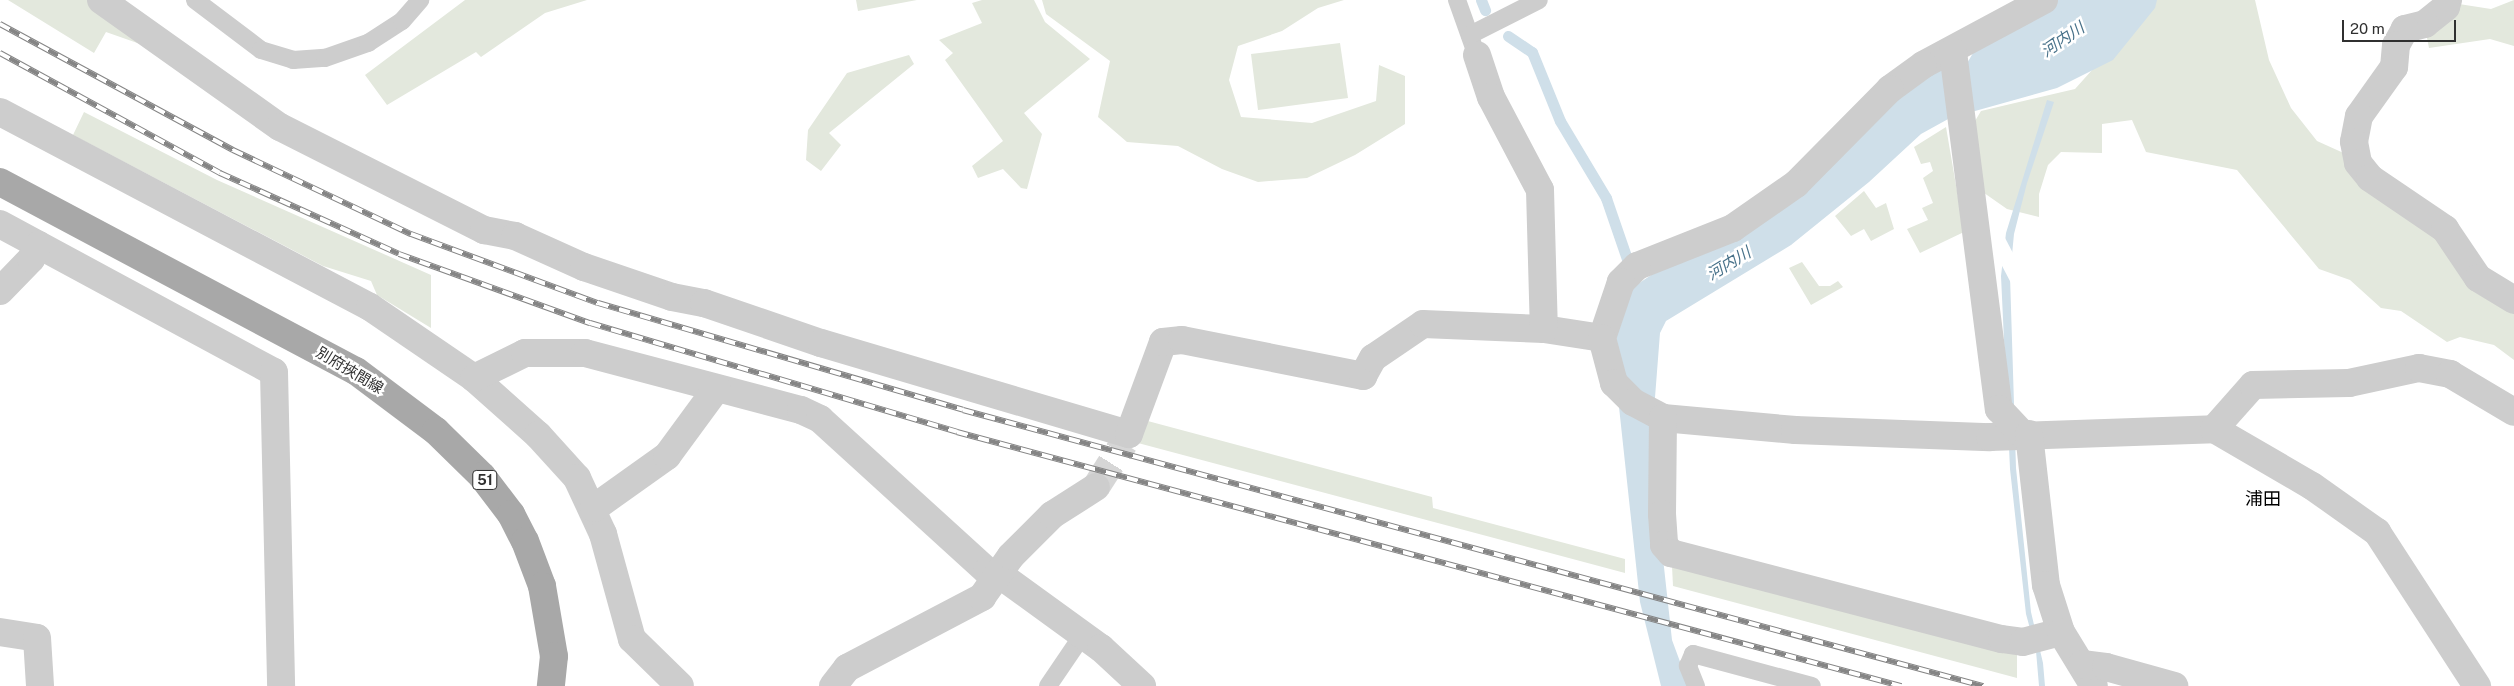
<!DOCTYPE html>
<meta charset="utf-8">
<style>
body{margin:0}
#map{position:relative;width:2514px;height:686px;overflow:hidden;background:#fff;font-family:"Public Sans","Noto Sans JP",sans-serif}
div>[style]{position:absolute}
.green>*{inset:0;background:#e3e8dd}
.water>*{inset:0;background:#cfdfe9}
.pier>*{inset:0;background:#fff}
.stream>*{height:11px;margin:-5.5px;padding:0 5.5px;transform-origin:5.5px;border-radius:5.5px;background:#cfdfe9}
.minor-tunnel>*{height:28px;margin-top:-14px;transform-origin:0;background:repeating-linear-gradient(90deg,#d6d6d6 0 28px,transparent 0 42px)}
.service>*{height:18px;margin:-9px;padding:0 9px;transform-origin:9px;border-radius:9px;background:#cdcdcd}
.minor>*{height:28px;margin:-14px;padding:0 14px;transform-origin:14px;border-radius:14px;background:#cdcdcd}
.primary>*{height:28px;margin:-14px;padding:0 14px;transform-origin:14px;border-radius:14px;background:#a8a8a8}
.rail>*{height:5.5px;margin-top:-2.75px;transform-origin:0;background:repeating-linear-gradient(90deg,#fff 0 11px,#858585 0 22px);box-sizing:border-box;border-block:1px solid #858585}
span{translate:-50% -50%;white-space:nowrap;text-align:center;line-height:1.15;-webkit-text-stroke:5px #fff;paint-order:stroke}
.shield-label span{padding:1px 4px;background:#fff;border:1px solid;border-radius:4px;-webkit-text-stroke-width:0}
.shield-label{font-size:14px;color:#303030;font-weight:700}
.street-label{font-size:15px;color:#303030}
.water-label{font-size:16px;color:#477189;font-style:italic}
.quarter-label{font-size:18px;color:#000}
.scale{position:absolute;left:2342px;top:20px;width:114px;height:22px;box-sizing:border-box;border:2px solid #303030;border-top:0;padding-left:6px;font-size:15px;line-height:18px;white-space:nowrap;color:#303030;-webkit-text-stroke:4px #fff;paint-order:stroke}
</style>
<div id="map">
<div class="green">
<i style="clip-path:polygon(8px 0,90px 0,160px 51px,106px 32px,94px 53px)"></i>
<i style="clip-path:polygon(465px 0,587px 0,545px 13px,481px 57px,476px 52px,387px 105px,365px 75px)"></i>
<i style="clip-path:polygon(856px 0,917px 0,858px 11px)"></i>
<i style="clip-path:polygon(982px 0,1034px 0,1045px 22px,1090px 59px,1024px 113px,1042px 134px,1027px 189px,1021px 188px,1003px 169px,978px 178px,972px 166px,1003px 141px,945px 60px,953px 53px,939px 40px,982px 23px,972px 3px)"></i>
<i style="clip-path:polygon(1042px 0,1344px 0,1318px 8px,1282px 31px,1238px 46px,1229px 80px,1241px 117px,1312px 123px,1376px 101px,1379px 65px,1405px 76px,1405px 124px,1355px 155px,1307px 178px,1258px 182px,1222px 169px,1178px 146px,1127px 142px,1098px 117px,1110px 61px,1046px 14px)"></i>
<i style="clip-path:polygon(2140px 0,2255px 0,2269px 60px,2291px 108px,2317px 141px,2348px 155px,2514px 309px,2514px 360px,2494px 345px,2460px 337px,2447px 342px,2401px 311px,2381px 308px,2350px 280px,2319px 269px,2237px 170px,2146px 152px,2132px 120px,2102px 124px,2102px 153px,2061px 152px,2048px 165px,2039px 194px,2039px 217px,2007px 209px,1977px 188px,1975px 121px,1981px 111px,2075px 89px,2110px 50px)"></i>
<i style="clip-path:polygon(2514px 0,2514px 46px,2490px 39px,2429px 48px,2426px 33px,2459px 4px,2491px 9px)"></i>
<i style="clip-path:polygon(1340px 43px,1348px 98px,1258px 110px,1251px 54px)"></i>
<i style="clip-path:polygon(909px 55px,914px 64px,829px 133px,841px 145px,821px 171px,806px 160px,808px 130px,847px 73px)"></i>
<i style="clip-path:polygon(84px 112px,217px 180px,431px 275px,431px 328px,377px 295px,371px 281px,323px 266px,73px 135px)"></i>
<i style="clip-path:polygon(1946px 127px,1964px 232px,1920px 253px,1907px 229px,1928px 220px,1922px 208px,1933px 203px,1923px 178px,1933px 171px,1930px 162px,1921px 164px,1914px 147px)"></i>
<i style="clip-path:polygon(1864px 191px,1876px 208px,1886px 203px,1894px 229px,1871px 241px,1864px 229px,1851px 236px,1835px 216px)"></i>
<i style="clip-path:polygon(1802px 262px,1819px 286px,1830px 286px,1838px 281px,1843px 287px,1811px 305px,1789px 268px)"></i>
<i style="clip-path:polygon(1144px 420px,1432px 497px,1433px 508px,1625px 559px,1625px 573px,1138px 443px)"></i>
<i style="clip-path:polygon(1672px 566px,2017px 654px,2017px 678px,1673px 586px)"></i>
</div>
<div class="water">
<i style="clip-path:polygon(2056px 0,2157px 0,2155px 8px,2113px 60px,2057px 88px,1950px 118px,1921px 134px,1869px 182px,1791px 245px,1666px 321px,1660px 333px,1651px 449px,1672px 640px,1689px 686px,1661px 686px,1640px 602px,1619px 407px,1615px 349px,1620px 314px,1629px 290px,1860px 134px,1932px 69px,1963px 70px,1976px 48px)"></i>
<i style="clip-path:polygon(2047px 100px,2054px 102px,2027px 183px,2014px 234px,2010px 276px,2016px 468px,2031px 612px,2043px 663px,2045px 686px,2039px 686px,2036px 651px,2026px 614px,2010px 469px,2001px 276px,2006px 233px)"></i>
</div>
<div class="pier">
<i style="clip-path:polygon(2004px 236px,2014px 255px,2011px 283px,2000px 262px)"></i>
</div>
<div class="stream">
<i style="left:1481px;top:0;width:11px;rotate:68deg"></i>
<i style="left:1508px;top:36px;width:29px;rotate:34deg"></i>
<i style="left:1532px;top:52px;width:74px;rotate:67.9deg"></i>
<i style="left:1560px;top:121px;width:90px;rotate:59.1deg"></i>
<i style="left:1606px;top:198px;width:65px;rotate:71deg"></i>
</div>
<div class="minor-tunnel">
<i style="left:1096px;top:487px;width:52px;rotate:-57.5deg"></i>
</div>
<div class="service">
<i style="left:195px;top:0;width:83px;rotate:37.1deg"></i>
<i style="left:261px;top:50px;width:34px;rotate:17deg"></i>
<i style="left:293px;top:60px;width:32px;rotate:-4deg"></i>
<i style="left:325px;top:58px;width:46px;rotate:-19.2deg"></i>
<i style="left:368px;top:43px;width:40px;rotate:-32.9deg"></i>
<i style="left:402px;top:21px;width:28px;rotate:-49deg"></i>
<i style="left:1457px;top:0;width:48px;rotate:70.4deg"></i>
<i style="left:1470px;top:35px;width:77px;rotate:-26.9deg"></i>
<i style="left:1048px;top:686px;width:60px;rotate:-55.8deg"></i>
<i style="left:1696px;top:686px;width:22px;rotate:-112deg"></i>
<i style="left:1688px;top:666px;width:13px;rotate:-67deg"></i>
<i style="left:1693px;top:654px;width:123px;rotate:15.1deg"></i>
</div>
<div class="minor">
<i style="left:101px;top:0;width:219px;rotate:35.4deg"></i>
<i style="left:280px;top:127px;width:229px;rotate:26.8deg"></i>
<i style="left:484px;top:230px;width:32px;rotate:11deg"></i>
<i style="left:515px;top:236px;width:76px;rotate:24.2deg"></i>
<i style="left:584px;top:267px;width:93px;rotate:18.8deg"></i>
<i style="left:672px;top:297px;width:33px;rotate:11deg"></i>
<i style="left:704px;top:303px;width:124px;rotate:18.9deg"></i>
<i style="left:821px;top:343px;width:321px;rotate:16.5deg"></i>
<i style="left:1129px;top:434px;width:98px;rotate:-69.7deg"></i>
<i style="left:1163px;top:342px;width:19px;rotate:-6deg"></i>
<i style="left:1182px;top:340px;width:185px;rotate:11.2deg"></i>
<i style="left:1363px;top:376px;width:21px;rotate:-61deg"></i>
<i style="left:1373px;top:358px;width:60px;rotate:-34.2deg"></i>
<i style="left:1423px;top:324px;width:121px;rotate:2.4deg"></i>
<i style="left:1544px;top:329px;width:59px;rotate:8.8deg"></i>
<i style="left:2044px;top:0;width:137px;rotate:151.8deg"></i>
<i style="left:1923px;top:65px;width:41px;rotate:144deg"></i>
<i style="left:1890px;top:89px;width:134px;rotate:134.7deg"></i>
<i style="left:1796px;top:184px;width:77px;rotate:145.1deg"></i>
<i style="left:1733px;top:228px;width:103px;rotate:158.4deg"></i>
<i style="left:1637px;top:266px;width:23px;rotate:135deg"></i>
<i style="left:1621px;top:282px;width:59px;rotate:108.7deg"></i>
<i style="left:1602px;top:338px;width:47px;rotate:75.1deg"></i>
<i style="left:1614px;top:383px;width:27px;rotate:45deg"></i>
<i style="left:1633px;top:402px;width:34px;rotate:28deg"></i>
<i style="left:1663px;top:418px;width:133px;rotate:5.2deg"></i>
<i style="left:1795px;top:430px;width:195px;rotate:2.1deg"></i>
<i style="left:1990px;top:437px;width:224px;rotate:-2deg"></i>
<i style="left:2214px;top:429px;width:113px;rotate:30.2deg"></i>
<i style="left:2312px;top:486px;width:80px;rotate:35.3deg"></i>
<i style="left:2377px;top:532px;width:184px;rotate:57deg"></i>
<i style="left:2448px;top:0;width:7px;rotate:106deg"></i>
<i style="left:2446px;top:7px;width:27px;rotate:141deg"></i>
<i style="left:2425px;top:24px;width:21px;rotate:166deg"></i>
<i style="left:2405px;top:29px;width:18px;rotate:119deg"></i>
<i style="left:2396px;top:45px;width:22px;rotate:95deg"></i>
<i style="left:2394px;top:67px;width:60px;rotate:125.5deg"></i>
<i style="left:2359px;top:116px;width:26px;rotate:101deg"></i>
<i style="left:2354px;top:142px;width:21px;rotate:79deg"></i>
<i style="left:2358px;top:163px;width:19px;rotate:51deg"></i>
<i style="left:2370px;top:178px;width:91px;rotate:34.2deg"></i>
<i style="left:2445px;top:229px;width:59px;rotate:56deg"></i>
<i style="left:2478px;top:278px;width:42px;rotate:31.4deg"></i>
<i style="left:1953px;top:52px;width:360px;rotate:82.7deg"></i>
<i style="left:1999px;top:409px;width:34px;rotate:47deg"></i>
<i style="left:1477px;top:55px;width:44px;rotate:71.6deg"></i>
<i style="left:1491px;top:97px;width:105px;rotate:62.2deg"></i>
<i style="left:1540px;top:190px;width:139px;rotate:88.4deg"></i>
<i style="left:0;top:112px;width:418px;rotate:27.8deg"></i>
<i style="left:370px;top:307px;width:126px;rotate:34.3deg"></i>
<i style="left:474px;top:378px;width:86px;rotate:41.7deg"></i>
<i style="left:538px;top:435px;width:58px;rotate:47.8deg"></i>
<i style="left:577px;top:478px;width:62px;rotate:65.1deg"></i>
<i style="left:603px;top:534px;width:109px;rotate:74.6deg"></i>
<i style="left:632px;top:639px;width:67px;rotate:44.4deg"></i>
<i style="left:0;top:224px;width:311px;rotate:28.4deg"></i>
<i style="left:274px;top:372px;width:314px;rotate:88.7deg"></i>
<i style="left:0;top:291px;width:45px;rotate:-45.9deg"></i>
<i style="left:31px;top:259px;width:16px;rotate:-63deg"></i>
<i style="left:474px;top:378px;width:57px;rotate:-26.1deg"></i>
<i style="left:525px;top:353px;width:60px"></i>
<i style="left:585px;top:353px;width:223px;rotate:14.8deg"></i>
<i style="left:801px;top:410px;width:21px;rotate:25deg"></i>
<i style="left:820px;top:419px;width:226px;rotate:42.3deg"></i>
<i style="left:987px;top:571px;width:14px;rotate:17deg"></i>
<i style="left:1000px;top:575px;width:125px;rotate:35.9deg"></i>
<i style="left:1101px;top:648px;width:56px;rotate:42.8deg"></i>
<i style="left:1663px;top:418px;width:96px;rotate:90.6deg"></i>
<i style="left:1662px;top:514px;width:31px;rotate:86deg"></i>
<i style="left:1664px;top:545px;width:11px;rotate:49deg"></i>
<i style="left:1671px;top:553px;width:342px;rotate:14.6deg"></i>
<i style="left:2002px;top:639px;width:21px;rotate:8deg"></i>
<i style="left:2023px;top:642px;width:39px;rotate:-15deg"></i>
<i style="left:2214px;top:429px;width:59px;rotate:-48.4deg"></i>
<i style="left:2253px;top:385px;width:96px;rotate:-1.2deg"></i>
<i style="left:2349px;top:383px;width:72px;rotate:-12.1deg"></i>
<i style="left:2419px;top:368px;width:32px;rotate:11deg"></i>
<i style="left:2450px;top:374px;width:74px;rotate:30.7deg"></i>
<i style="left:2029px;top:434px;width:152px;rotate:83.6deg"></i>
<i style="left:2046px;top:585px;width:49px;rotate:72.3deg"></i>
<i style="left:2061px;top:632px;width:63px;rotate:58.6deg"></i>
<i style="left:594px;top:508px;width:90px;rotate:-35.5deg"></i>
<i style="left:667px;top:456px;width:84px;rotate:-53.7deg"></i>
<i style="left:0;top:632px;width:37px;rotate:9deg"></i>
<i style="left:37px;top:638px;width:48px;rotate:86.4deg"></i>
<i style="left:2082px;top:664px;width:24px;rotate:7deg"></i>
<i style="left:2106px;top:667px;width:71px;rotate:15.6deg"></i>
<i style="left:833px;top:686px;width:23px;rotate:-52deg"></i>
<i style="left:847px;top:668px;width:153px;rotate:-27.7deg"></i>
<i style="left:982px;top:597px;width:50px;rotate:-54.7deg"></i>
<i style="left:1011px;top:556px;width:58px;rotate:-45deg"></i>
<i style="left:1052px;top:515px;width:52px;rotate:-32.5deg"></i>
</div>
<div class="primary">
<i style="left:0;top:182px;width:403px;rotate:28deg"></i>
<i style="left:356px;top:371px;width:100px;rotate:36.9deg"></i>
<i style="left:436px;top:431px;width:64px;rotate:44.4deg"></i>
<i style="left:482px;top:476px;width:48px;rotate:52.7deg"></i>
<i style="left:511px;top:514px;width:30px;rotate:63deg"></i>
<i style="left:525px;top:541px;width:48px;rotate:69.3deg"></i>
<i style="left:542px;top:586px;width:71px;rotate:80.3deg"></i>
<i style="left:554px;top:656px;width:30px;rotate:96deg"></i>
</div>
<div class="rail">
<i style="left:0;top:24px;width:265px;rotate:28.4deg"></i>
<i style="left:233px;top:150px;width:197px;rotate:25.3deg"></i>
<i style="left:411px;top:234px;width:199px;rotate:20.3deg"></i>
<i style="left:598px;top:303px;width:380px;rotate:16.3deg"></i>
<i style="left:963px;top:410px;width:1057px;rotate:15.14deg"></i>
<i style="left:0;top:53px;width:251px;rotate:28.6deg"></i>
<i style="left:220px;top:173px;width:196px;rotate:24.3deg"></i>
<i style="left:399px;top:254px;width:203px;rotate:19.9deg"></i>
<i style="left:590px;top:323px;width:383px;rotate:16.5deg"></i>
<i style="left:957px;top:432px;width:978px;rotate:15.06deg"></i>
</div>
<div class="shield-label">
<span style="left:485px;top:480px">51</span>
</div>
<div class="street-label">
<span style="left:350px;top:370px;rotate:31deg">別府挾間線</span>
</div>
<div class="water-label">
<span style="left:2063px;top:40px;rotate:-34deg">河内川</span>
<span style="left:1729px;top:264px;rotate:-31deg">河内川</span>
</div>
<div class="quarter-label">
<span style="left:2263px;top:499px">浦田</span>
</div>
<div class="scale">20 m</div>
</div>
